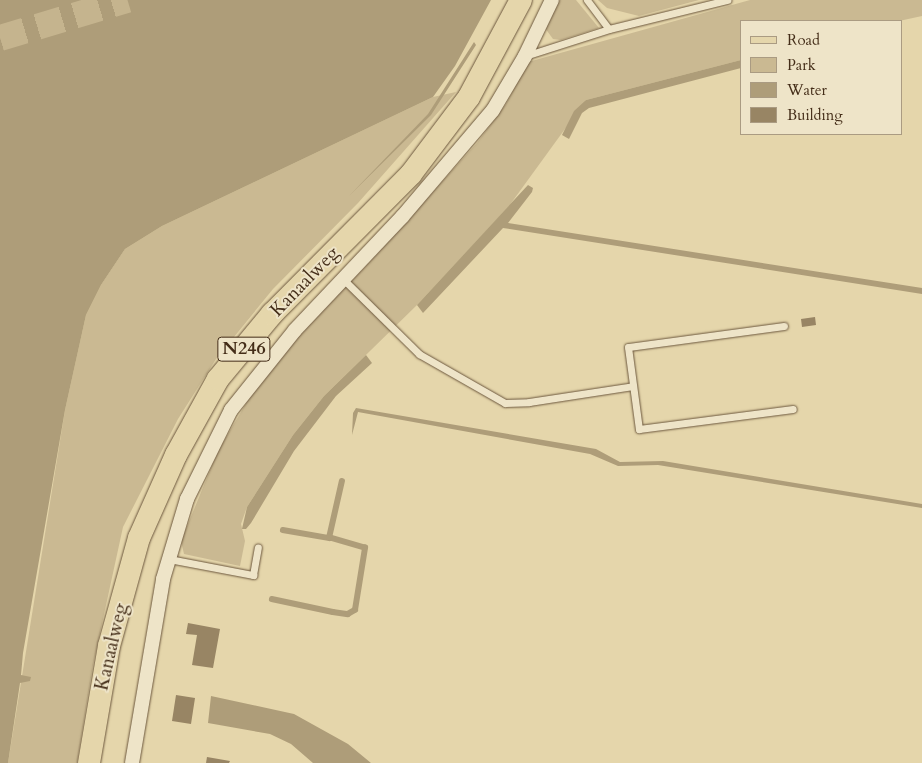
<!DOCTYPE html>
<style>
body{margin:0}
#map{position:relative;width:922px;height:763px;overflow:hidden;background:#e5d6ab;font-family:Cardo,serif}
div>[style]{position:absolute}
.green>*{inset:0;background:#cab992}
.water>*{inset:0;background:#ae9d79}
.stream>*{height:5.5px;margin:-2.75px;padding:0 2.75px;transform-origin:2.75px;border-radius:2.75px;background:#ae9d79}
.building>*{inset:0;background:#988564}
.motorway-tunnel>*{height:26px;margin-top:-13px;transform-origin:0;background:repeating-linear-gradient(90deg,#c5b48e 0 26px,transparent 0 39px)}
.roads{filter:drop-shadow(0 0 1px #6c573d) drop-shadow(0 0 1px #6c573d)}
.service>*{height:7px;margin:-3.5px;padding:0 3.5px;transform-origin:3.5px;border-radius:3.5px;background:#eee4c8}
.minor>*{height:14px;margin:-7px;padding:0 7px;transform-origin:7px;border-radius:7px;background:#eee4c8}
.primary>*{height:22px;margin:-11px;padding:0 11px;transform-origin:11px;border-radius:11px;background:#e5d6ab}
span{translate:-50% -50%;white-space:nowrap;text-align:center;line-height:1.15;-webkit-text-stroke:4px #eee4c8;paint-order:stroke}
.shield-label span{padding:1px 4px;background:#eee4c8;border:1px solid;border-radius:4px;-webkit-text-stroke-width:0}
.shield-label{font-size:18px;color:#442d18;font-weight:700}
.street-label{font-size:19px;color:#442d18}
.legend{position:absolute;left:740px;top:20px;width:162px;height:115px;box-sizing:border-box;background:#eee4c8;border:1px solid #aa9b82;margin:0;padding:6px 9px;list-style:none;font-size:15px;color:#442d18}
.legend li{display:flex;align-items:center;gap:10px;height:25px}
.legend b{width:25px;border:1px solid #aa9b82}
</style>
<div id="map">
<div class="green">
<i style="clip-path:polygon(558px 0,576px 0,599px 28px,561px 40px,553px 39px,545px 28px)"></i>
<i style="clip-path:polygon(598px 0,699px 0,639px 16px,607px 8px)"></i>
<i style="clip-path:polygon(750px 0,922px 0,922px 16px,899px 21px,741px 21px,741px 60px,586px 100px,509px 206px,417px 305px,324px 396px,293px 435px,247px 507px,241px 524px,245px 541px,240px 566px,184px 554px,181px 541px,218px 451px,254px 390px,306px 327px,365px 267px,477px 143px,506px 104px,528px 62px)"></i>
<i style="clip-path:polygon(456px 92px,358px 203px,273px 289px,216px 359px,178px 419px,123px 527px,93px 665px,77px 763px,8px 763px,65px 410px,86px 315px,101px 285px,125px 249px,162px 226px,433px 97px)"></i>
</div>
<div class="water">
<i style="clip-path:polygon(0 0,491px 0,455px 66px,433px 97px,162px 226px,125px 249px,101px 285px,86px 315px,65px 410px,23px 653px,21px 675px,31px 677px,30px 681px,20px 683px,8px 763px,0 763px)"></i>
<i style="clip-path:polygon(474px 42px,476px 45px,431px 115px,349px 196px,428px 114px)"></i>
<i style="clip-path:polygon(741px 60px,741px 68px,589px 108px,582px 113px,569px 139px,562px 135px,574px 111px,586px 100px)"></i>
<i style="clip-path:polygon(528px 185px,533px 188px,532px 192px,508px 223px,922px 288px,922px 294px,503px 228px,423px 313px,417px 305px)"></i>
<i style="clip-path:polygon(366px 355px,372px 363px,336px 396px,294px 451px,251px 523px,246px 529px,242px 529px,247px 507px,293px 435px,324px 396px)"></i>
<i style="clip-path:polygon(356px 408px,596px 449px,620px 462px,663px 461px,922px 504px,922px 508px,658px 465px,618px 466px,590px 454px,358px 412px,352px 435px,353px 413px)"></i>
<i style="clip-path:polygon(211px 696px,294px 714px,348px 744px,371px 763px,313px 763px,291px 744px,270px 734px,208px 723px)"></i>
</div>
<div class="stream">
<i style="left:283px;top:530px;width:47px;rotate:9.9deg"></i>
<i style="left:272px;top:599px;width:62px;rotate:12deg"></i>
<i style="left:333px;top:612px;width:15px;rotate:8deg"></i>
<i style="left:348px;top:614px;width:8px;rotate:-30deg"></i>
<i style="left:355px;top:610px;width:63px;rotate:-80.8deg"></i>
<i style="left:365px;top:548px;width:37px;rotate:-164deg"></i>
<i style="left:329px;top:538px;width:58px;rotate:-77.2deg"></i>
</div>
<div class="building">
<i style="clip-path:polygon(815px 317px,816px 325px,802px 327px,801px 319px)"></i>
<i style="clip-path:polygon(188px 623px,220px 629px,213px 668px,192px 665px,197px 635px,186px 634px)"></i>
<i style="clip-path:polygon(176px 695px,195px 698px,191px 724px,172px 721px)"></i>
<i style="clip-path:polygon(207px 757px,230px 761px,229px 763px,206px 763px)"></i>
</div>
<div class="motorway-tunnel">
<i style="left:0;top:38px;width:133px;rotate:-16.7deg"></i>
</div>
<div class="roads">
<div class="service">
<i style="left:587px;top:0;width:36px;rotate:53deg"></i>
<i style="left:525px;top:56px;width:88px;rotate:-17.8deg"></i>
<i style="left:609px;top:29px;width:122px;rotate:-13.8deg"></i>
<i style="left:343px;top:279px;width:107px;rotate:44.6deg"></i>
<i style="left:419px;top:354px;width:99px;rotate:29.7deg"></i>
<i style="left:505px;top:403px;width:24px;rotate:-2deg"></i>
<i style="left:529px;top:402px;width:105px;rotate:-8.7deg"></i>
<i style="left:784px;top:326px;width:157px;rotate:172.3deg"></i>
<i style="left:628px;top:347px;width:83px;rotate:82.4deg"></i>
<i style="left:639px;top:429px;width:155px;rotate:-7.4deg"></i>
<i style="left:169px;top:559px;width:86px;rotate:10.8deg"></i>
<i style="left:253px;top:575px;width:28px;rotate:-80deg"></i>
</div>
<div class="minor">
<i style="left:132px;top:763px;width:187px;rotate:-80.4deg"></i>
<i style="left:163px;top:579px;width:84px;rotate:-73.3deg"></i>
<i style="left:187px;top:499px;width:99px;rotate:-63.7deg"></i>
<i style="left:231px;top:410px;width:102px;rotate:-51.3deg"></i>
<i style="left:295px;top:330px;width:156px;rotate:-46.6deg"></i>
<i style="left:402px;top:217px;width:140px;rotate:-49.6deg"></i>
<i style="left:493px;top:110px;width:63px;rotate:-59.3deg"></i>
<i style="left:525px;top:56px;width:62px;rotate:-64.3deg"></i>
</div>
<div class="primary">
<i style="left:89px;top:763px;width:119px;rotate:-80.3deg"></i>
<i style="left:109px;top:646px;width:112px;rotate:-74.5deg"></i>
<i style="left:139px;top:538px;width:91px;rotate:-66deg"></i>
<i style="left:176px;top:455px;width:87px;rotate:-61.1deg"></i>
<i style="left:218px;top:379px;width:85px;rotate:-50.3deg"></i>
<i style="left:272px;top:314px;width:197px;rotate:-45.2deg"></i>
<i style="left:411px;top:174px;width:96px;rotate:-53deg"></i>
<i style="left:469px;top:97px;width:110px;rotate:-61.8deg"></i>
</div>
</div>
<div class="shield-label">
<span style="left:244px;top:349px">N246</span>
</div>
<div class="street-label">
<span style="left:305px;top:282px;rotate:-46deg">Kanaalweg</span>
<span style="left:112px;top:647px;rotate:-77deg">Kanaalweg</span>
</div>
<ul class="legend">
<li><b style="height:6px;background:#e5d6ab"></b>Road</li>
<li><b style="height:14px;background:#cab992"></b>Park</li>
<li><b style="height:14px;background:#ae9d79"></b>Water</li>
<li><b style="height:14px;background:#988564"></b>Building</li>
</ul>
</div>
